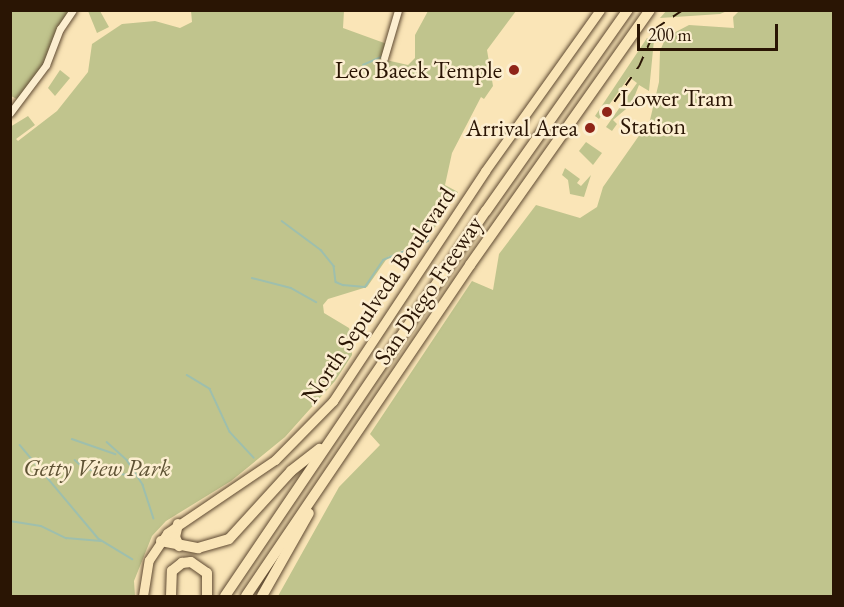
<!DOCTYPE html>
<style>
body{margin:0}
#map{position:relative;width:844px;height:607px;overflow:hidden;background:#fae5b7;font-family:"EB Garamond",serif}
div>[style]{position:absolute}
.green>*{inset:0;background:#c0c48d}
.stream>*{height:1.5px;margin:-0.75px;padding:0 0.75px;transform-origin:0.75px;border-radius:0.75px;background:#9ebfad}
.roads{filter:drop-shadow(0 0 2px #5e4931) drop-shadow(0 0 2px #5e4931)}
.minor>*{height:7px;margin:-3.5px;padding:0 3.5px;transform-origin:3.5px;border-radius:3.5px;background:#fceed0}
.major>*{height:9px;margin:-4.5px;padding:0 4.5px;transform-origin:4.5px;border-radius:4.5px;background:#fae5b7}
.highway>*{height:10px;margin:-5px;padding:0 5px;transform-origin:5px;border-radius:5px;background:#fae5b7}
.rail>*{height:1.5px;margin-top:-0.75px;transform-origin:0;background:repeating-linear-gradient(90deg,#2a1504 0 10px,transparent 0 20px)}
.dots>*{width:16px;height:16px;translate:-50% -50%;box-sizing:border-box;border:3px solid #fceed0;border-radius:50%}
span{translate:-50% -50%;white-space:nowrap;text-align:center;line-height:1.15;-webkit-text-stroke:5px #fceed0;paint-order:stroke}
.poi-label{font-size:24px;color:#2a1504}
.right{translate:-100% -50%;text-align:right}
.left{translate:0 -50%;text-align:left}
.street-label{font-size:24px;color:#2a1504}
.park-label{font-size:24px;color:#5e5234;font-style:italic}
.frame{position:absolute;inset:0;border:12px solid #2a1504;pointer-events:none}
.scale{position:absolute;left:637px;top:24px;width:141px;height:27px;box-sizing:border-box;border:3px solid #2a1504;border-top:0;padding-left:8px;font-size:18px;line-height:21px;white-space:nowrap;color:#2a1504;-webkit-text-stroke:4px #fceed0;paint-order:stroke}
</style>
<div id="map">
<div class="green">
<i style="clip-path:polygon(667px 10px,727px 10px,727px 11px,720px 14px,660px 18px)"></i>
<i style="clip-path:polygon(10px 11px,73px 11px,46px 65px,21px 101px,11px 96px)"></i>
<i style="clip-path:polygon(88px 11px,100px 11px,109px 27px,97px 33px)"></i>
<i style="clip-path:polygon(191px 11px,344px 11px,343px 28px,387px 44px,386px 60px,408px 65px,415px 58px,415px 35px,428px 11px,516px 11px,487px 50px,493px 86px,484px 99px,481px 97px,452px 153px,445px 185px,458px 192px,428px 238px,388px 257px,367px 287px,328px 299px,323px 305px,324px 313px,349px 328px,352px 338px,352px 355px,335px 381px,285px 437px,231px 481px,166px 521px,152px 536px,134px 581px,135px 596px,11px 596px,10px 127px,28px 116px,35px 125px,16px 139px,18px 141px,57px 111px,88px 72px,92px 44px,122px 24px,155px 21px,180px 28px,192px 22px)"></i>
<i style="clip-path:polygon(739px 11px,833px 11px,833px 596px,278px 596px,339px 487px,380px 445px,370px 434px,472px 281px,493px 290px,499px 254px,536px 205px,580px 218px,597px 207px,603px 187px,650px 120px,659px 82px,660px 51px,666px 37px,689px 25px,734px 28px,733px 17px)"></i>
<i style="clip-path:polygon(647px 38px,654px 40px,649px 91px,639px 85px,631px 105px,626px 102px,623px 106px,626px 109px,613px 120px,617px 124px,612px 131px,606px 127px,637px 83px,629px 77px,599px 119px,595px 116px)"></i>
<i style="clip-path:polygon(60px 70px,70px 78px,55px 96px,48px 88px)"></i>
<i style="clip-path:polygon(586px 142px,602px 153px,593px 165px,579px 151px)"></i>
<i style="clip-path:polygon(565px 168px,580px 179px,577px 183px,581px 186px,591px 175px,584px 197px,570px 194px,568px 180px,562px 175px)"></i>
</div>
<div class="stream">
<i style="left:363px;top:65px;width:20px;rotate:-24deg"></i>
<i style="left:282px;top:221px;width:49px;rotate:36.6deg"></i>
<i style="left:321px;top:250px;width:21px;rotate:51deg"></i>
<i style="left:334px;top:266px;width:16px;rotate:83deg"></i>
<i style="left:336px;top:282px;width:8px;rotate:23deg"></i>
<i style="left:343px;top:285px;width:22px;rotate:5deg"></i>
<i style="left:365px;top:287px;width:32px;rotate:-56deg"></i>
<i style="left:383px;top:260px;width:49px;rotate:-22.9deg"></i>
<i style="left:252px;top:278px;width:40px;rotate:14.4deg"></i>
<i style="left:291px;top:288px;width:29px;rotate:29deg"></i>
<i style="left:187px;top:375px;width:27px;rotate:31deg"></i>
<i style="left:210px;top:389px;width:47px;rotate:65.1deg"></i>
<i style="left:230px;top:432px;width:35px;rotate:47deg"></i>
<i style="left:72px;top:439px;width:46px;rotate:19.2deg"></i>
<i style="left:107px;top:442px;width:27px;rotate:42deg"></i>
<i style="left:127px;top:460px;width:30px;rotate:57deg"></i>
<i style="left:143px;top:485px;width:35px;rotate:72deg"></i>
<i style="left:20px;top:445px;width:123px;rotate:50deg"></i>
<i style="left:99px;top:539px;width:39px;rotate:31deg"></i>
<i style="left:75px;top:460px;width:13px;rotate:42deg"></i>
<i style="left:85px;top:469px;width:50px;rotate:8deg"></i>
<i style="left:10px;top:521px;width:31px;rotate:9deg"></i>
<i style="left:41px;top:526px;width:28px;rotate:26deg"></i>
<i style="left:66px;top:538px;width:35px;rotate:5deg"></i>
</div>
<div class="roads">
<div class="minor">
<i style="left:384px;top:58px;width:50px;rotate:-73.7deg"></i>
<i style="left:10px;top:113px;width:60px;rotate:-53.1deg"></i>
<i style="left:46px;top:65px;width:39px;rotate:-69deg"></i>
<i style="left:60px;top:29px;width:23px;rotate:-56deg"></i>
</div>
<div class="major">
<i style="left:143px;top:596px;width:36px;rotate:-81deg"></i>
<i style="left:149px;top:560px;width:32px;rotate:-56deg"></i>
<i style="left:167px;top:533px;width:130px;rotate:-34.1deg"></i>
<i style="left:275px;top:460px;width:83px;rotate:-45.5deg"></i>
<i style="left:333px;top:401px;width:276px;rotate:-56.5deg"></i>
<i style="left:485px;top:171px;width:198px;rotate:-54.5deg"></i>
</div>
<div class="highway">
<i style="left:178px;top:524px;width:13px;rotate:103deg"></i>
<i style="left:175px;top:537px;width:10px;rotate:66deg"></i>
<i style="left:161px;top:541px;width:38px;rotate:11deg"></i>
<i style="left:198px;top:548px;width:32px;rotate:-16deg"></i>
<i style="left:229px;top:539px;width:92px;rotate:-47.6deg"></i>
<i style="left:291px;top:471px;width:36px;rotate:-38deg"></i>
<i style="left:171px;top:596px;width:25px;rotate:-88deg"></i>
<i style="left:172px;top:571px;width:13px;rotate:-39deg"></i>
<i style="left:182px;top:563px;width:9px;rotate:-6deg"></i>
<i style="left:191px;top:562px;width:19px;rotate:35deg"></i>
<i style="left:207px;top:573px;width:23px;rotate:90deg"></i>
<i style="left:225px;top:596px;width:465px;rotate:-55.9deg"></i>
<i style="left:486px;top:211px;width:246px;rotate:-54.8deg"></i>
<i style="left:246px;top:596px;width:400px;rotate:-55.9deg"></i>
<i style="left:470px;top:265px;width:312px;rotate:-54.8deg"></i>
<i style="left:262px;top:596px;width:95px;rotate:-60.5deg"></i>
</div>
</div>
<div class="rail">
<i style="left:614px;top:102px;width:44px;rotate:-55.2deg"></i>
<i style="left:639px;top:66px;width:42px;rotate:-65.9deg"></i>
<i style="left:656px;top:28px;width:32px;rotate:-34deg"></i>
</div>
<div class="dots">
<i style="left:514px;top:70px;background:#8f2418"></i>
<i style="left:607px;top:112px;background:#8f2418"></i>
<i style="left:590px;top:128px;background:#8f2418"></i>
</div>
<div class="poi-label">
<span class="right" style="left:502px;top:70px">Leo Baeck Temple</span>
<span class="left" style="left:620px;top:112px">Lower Tram<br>Station</span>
<span class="right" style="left:578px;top:128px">Arrival Area</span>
</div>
<div class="street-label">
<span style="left:428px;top:290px;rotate:-56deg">San Diego Freeway</span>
<span style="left:378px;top:295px;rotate:-56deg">North Sepulveda Boulevard</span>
</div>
<div class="park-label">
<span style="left:97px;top:468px">Getty View Park</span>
</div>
<div class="frame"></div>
<div class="scale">200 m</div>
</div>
